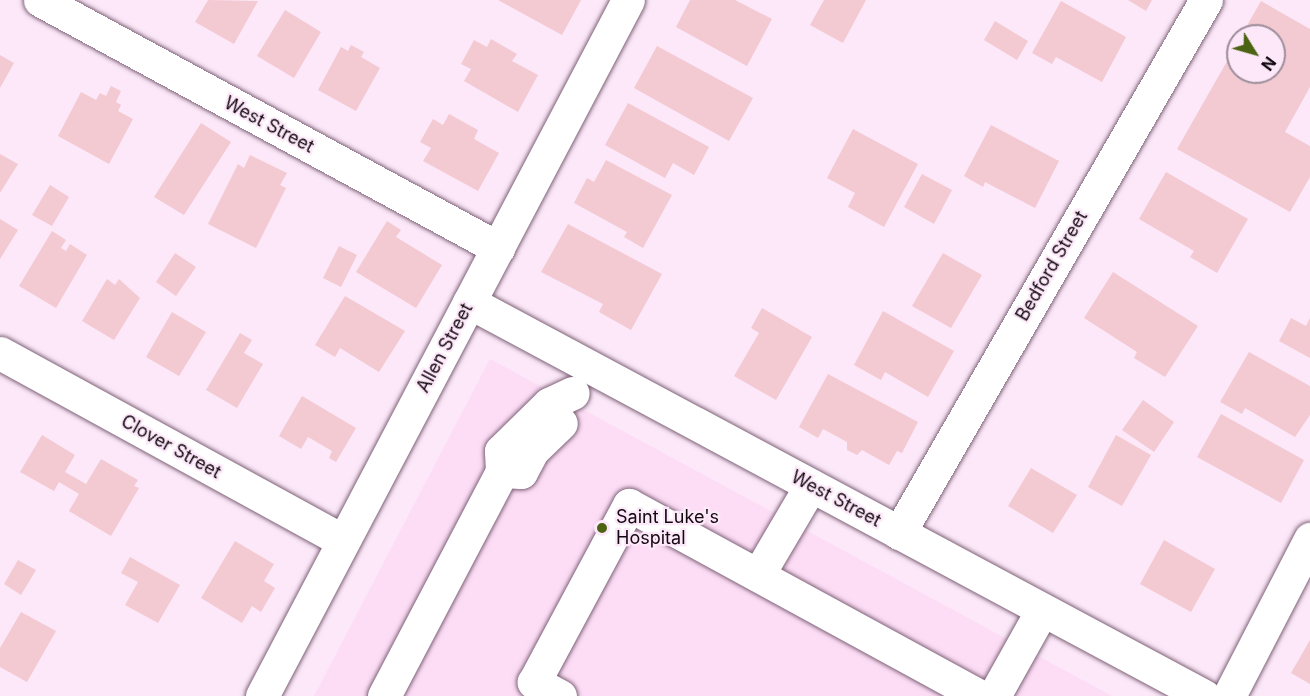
<!DOCTYPE html>
<style>
body{margin:0}
#map{position:relative;width:1310px;height:696px;overflow:hidden;background:#fce8f8;font-family:Inter,sans-serif}
div>[style]{position:absolute}
.built>*{inset:0;background:#fdddf6}
.building>*{inset:0;background:#f3c9d2}
.roads{filter:drop-shadow(0 0 2px #7e6278) drop-shadow(0 0 2px #7e6278)}
.minor>*{height:33px;margin:-16.5px;padding:0 16.5px;transform-origin:16.5px;border-radius:16.5px;background:#fff}
.dots>*{width:16px;height:16px;translate:-50% -50%;box-sizing:border-box;border:3px solid #fce8f8;border-radius:50%}
span{translate:-50% -50%;white-space:nowrap;text-align:center;line-height:1.15;-webkit-text-stroke:4.5px #fce8f8;paint-order:stroke}
.street-label{font-size:18px;color:#120810}
.poi-label{font-size:18px;color:#120810}
.left{translate:0 -50%;text-align:left}
.north{position:absolute;left:1226px;top:24px;width:60px;height:60px;box-sizing:border-box;background:#fce8f8;border:2px solid #9e8e9b;border-radius:50%;rotate:127deg;font-size:16px;font-weight:700;line-height:24px;text-align:center;color:#120810}
.north::after{content:'';display:block;margin:auto;width:21px;height:27px;background:#4b6312;clip-path:polygon(50% 0,100% 100%,50% 72%,0 100%)}
</style>
<div id="map">
<div class="built">
<i style="clip-path:polygon(490px 359px,1112px 696px,314px 696px)"></i>
</div>
<div class="building">
<i style="clip-path:polygon(208px 0,258px 1px,234px 44px,195px 22px)"></i>
<i style="clip-path:polygon(498px 0,581px 0,562px 35px)"></i>
<i style="clip-path:polygon(690px 0,735px 0,772px 19px,747px 66px,676px 27px)"></i>
<i style="clip-path:polygon(824px 0,866px 0,843px 43px,810px 25px)"></i>
<i style="clip-path:polygon(1128px 0,1152px 0,1146px 11px)"></i>
<i style="clip-path:polygon(1061px 1px,1126px 37px,1102px 82px,1056px 57px,1052px 64px,1032px 53px)"></i>
<i style="clip-path:polygon(1261px 1px,1310px 29px,1310px 87px,1285px 132px,1310px 146px,1310px 177px,1290px 212px,1177px 149px,1238px 42px,1238px 72px,1274px 72px,1274px 36px,1241px 36px)"></i>
<i style="clip-path:polygon(285px 10px,321px 32px,294px 78px,257px 56px)"></i>
<i style="clip-path:polygon(995px 21px,1028px 41px,1017px 60px,984px 40px)"></i>
<i style="clip-path:polygon(491px 39px,517px 54px,512px 61px,538px 75px,518px 112px,464px 81px,471px 69px,461px 64px,474px 40px,487px 47px)"></i>
<i style="clip-path:polygon(351px 45px,364px 52px,361px 57px,380px 68px,356px 111px,318px 90px,341px 47px,348px 51px)"></i>
<i style="clip-path:polygon(657px 46px,753px 98px,729px 141px,634px 88px)"></i>
<i style="clip-path:polygon(0 55px,14px 63px,0 88px)"></i>
<i style="clip-path:polygon(111px 86px,121px 91px,116px 102px,121px 105px,118px 111px,133px 119px,109px 164px,58px 136px,81px 92px,96px 100px,100px 93px,106px 96px)"></i>
<i style="clip-path:polygon(628px 103px,709px 147px,694px 175px,673px 163px,665px 178px,605px 145px)"></i>
<i style="clip-path:polygon(449px 114px,478px 130px,474px 139px,499px 153px,478px 191px,423px 161px,431px 148px,420px 142px,433px 119px,443px 125px)"></i>
<i style="clip-path:polygon(201px 123px,231px 142px,184px 215px,154px 197px)"></i>
<i style="clip-path:polygon(991px 125px,1059px 161px,1035px 208px,985px 182px,983px 187px,964px 176px)"></i>
<i style="clip-path:polygon(853px 129px,918px 164px,884px 227px,848px 207px,855px 193px,827px 178px)"></i>
<i style="clip-path:polygon(0 154px,18px 164px,0 193px)"></i>
<i style="clip-path:polygon(250px 155px,287px 173px,280px 185px,286px 188px,256px 248px,208px 224px,238px 164px,244px 168px)"></i>
<i style="clip-path:polygon(606px 160px,672px 195px,643px 248px,624px 237px,627px 232px,574px 203px,587px 178px,594px 182px)"></i>
<i style="clip-path:polygon(1166px 172px,1248px 219px,1217px 273px,1190px 257px,1194px 251px,1139px 219px)"></i>
<i style="clip-path:polygon(922px 174px,952px 190px,934px 224px,904px 207px)"></i>
<i style="clip-path:polygon(50px 185px,69px 197px,52px 226px,32px 215px)"></i>
<i style="clip-path:polygon(0 219px,18px 230px,0 259px)"></i>
<i style="clip-path:polygon(387px 221px,401px 230px,396px 237px,442px 265px,416px 308px,356px 272px)"></i>
<i style="clip-path:polygon(568px 224px,662px 274px,631px 330px,599px 312px,603px 304px,541px 272px)"></i>
<i style="clip-path:polygon(52px 231px,66px 240px,61px 248px,66px 251px,70px 244px,87px 255px,56px 308px,19px 286px)"></i>
<i style="clip-path:polygon(339px 246px,357px 255px,341px 287px,323px 278px)"></i>
<i style="clip-path:polygon(175px 253px,196px 267px,176px 296px,156px 282px)"></i>
<i style="clip-path:polygon(943px 253px,982px 275px,951px 328px,912px 306px)"></i>
<i style="clip-path:polygon(1113px 272px,1198px 326px,1165px 377px,1134px 358px,1137px 352px,1084px 318px)"></i>
<i style="clip-path:polygon(107px 279px,115px 285px,119px 279px,140px 298px,114px 340px,82px 321px)"></i>
<i style="clip-path:polygon(345px 296px,405px 331px,379px 372px,340px 348px,335px 357px,315px 345px)"></i>
<i style="clip-path:polygon(762px 308px,812px 337px,776px 400px,734px 376px,759px 333px,751px 328px)"></i>
<i style="clip-path:polygon(883px 311px,954px 351px,928px 397px,885px 372px,881px 380px,854px 365px)"></i>
<i style="clip-path:polygon(172px 312px,206px 332px,179px 376px,146px 357px)"></i>
<i style="clip-path:polygon(1291px 318px,1306px 326px,1310px 318px,1310px 358px,1279px 341px)"></i>
<i style="clip-path:polygon(240px 333px,252px 340px,244px 353px,263px 364px,237px 408px,206px 390px)"></i>
<i style="clip-path:polygon(1249px 352px,1310px 386px,1310px 415px,1295px 437px,1245px 408px,1242px 414px,1220px 402px)"></i>
<i style="clip-path:polygon(828px 374px,918px 422px,902px 453px,897px 451px,889px 465px,862px 450px,857px 455px,847px 450px,847px 442px,823px 429px,818px 438px,799px 427px)"></i>
<i style="clip-path:polygon(302px 396px,356px 428px,336px 462px,329px 458px,332px 451px,308px 437px,301px 449px,279px 436px)"></i>
<i style="clip-path:polygon(1143px 400px,1174px 422px,1154px 452px,1122px 430px)"></i>
<i style="clip-path:polygon(1221px 414px,1304px 460px,1281px 503px,1197px 457px)"></i>
<i style="clip-path:polygon(42px 435px,75px 455px,65px 472px,86px 484px,101px 459px,138px 480px,134px 486px,139px 488px,111px 536px,69px 511px,79px 494px,59px 482px,54px 491px,20px 472px)"></i>
<i style="clip-path:polygon(1116px 435px,1151px 455px,1122px 506px,1088px 487px)"></i>
<i style="clip-path:polygon(1031px 468px,1077px 495px,1053px 533px,1008px 506px)"></i>
<i style="clip-path:polygon(1164px 540px,1215px 569px,1191px 612px,1140px 584px)"></i>
<i style="clip-path:polygon(235px 541px,274px 564px,264px 581px,275px 588px,261px 612px,252px 606px,242px 623px,201px 598px)"></i>
<i style="clip-path:polygon(130px 557px,180px 585px,158px 623px,125px 605px,138px 582px,121px 573px)"></i>
<i style="clip-path:polygon(18px 560px,36px 570px,21px 595px,4px 584px)"></i>
<i style="clip-path:polygon(21px 612px,56px 631px,27px 682px,0 667px,0 648px)"></i>
<i style="clip-path:polygon(1310px 640px,1310px 684px,1291px 673px)"></i>
</div>
<div class="roads">
<div class="minor">
<i style="left:40px;top:0;width:521px;rotate:28.43deg"></i>
<i style="left:469px;top:302px;width:834px;rotate:28.19deg"></i>
<i style="left:0;top:353px;width:391px;rotate:28.7deg"></i>
<i style="left:502px;top:471px;width:19px;rotate:3deg"></i>
<i style="left:521px;top:472px;width:24px;rotate:-62deg"></i>
<i style="left:532px;top:451px;width:40px;rotate:-44deg"></i>
<i style="left:899px;top:533px;width:615px;rotate:-60.06deg"></i>
<i style="left:758px;top:575px;width:104px;rotate:-59.5deg"></i>
<i style="left:262px;top:696px;width:786px;rotate:-62.26deg"></i>
<i style="left:384px;top:696px;width:254px;rotate:-62.3deg"></i>
<i style="left:502px;top:471px;width:20px;rotate:-93deg"></i>
<i style="left:501px;top:451px;width:67px;rotate:-44.4deg"></i>
<i style="left:549px;top:404px;width:26px;rotate:-25deg"></i>
<i style="left:560px;top:696px;width:30px;rotate:-152deg"></i>
<i style="left:534px;top:682px;width:201px;rotate:-61.8deg"></i>
<i style="left:629px;top:505px;width:399px;rotate:28.6deg"></i>
<i style="left:994px;top:696px;width:98px;rotate:-60.8deg"></i>
<i style="left:1229px;top:696px;width:177px;rotate:-62.7deg"></i>
</div>
</div>
<div class="dots">
<i style="left:602px;top:528px;background:#4b6312"></i>
</div>
<div class="street-label">
<span style="left:269px;top:125px;rotate:28deg">West Street</span>
<span style="left:1052px;top:266px;rotate:-60deg">Bedford Street</span>
<span style="left:445px;top:348px;rotate:-62deg">Allen Street</span>
<span style="left:171px;top:447px;rotate:29deg">Clover Street</span>
<span style="left:836px;top:499px;rotate:28deg">West Street</span>
</div>
<div class="poi-label">
<span class="left" style="left:616px;top:528px">Saint Luke's<br>Hospital</span>
</div>
<div class="north">N</div>
</div>
